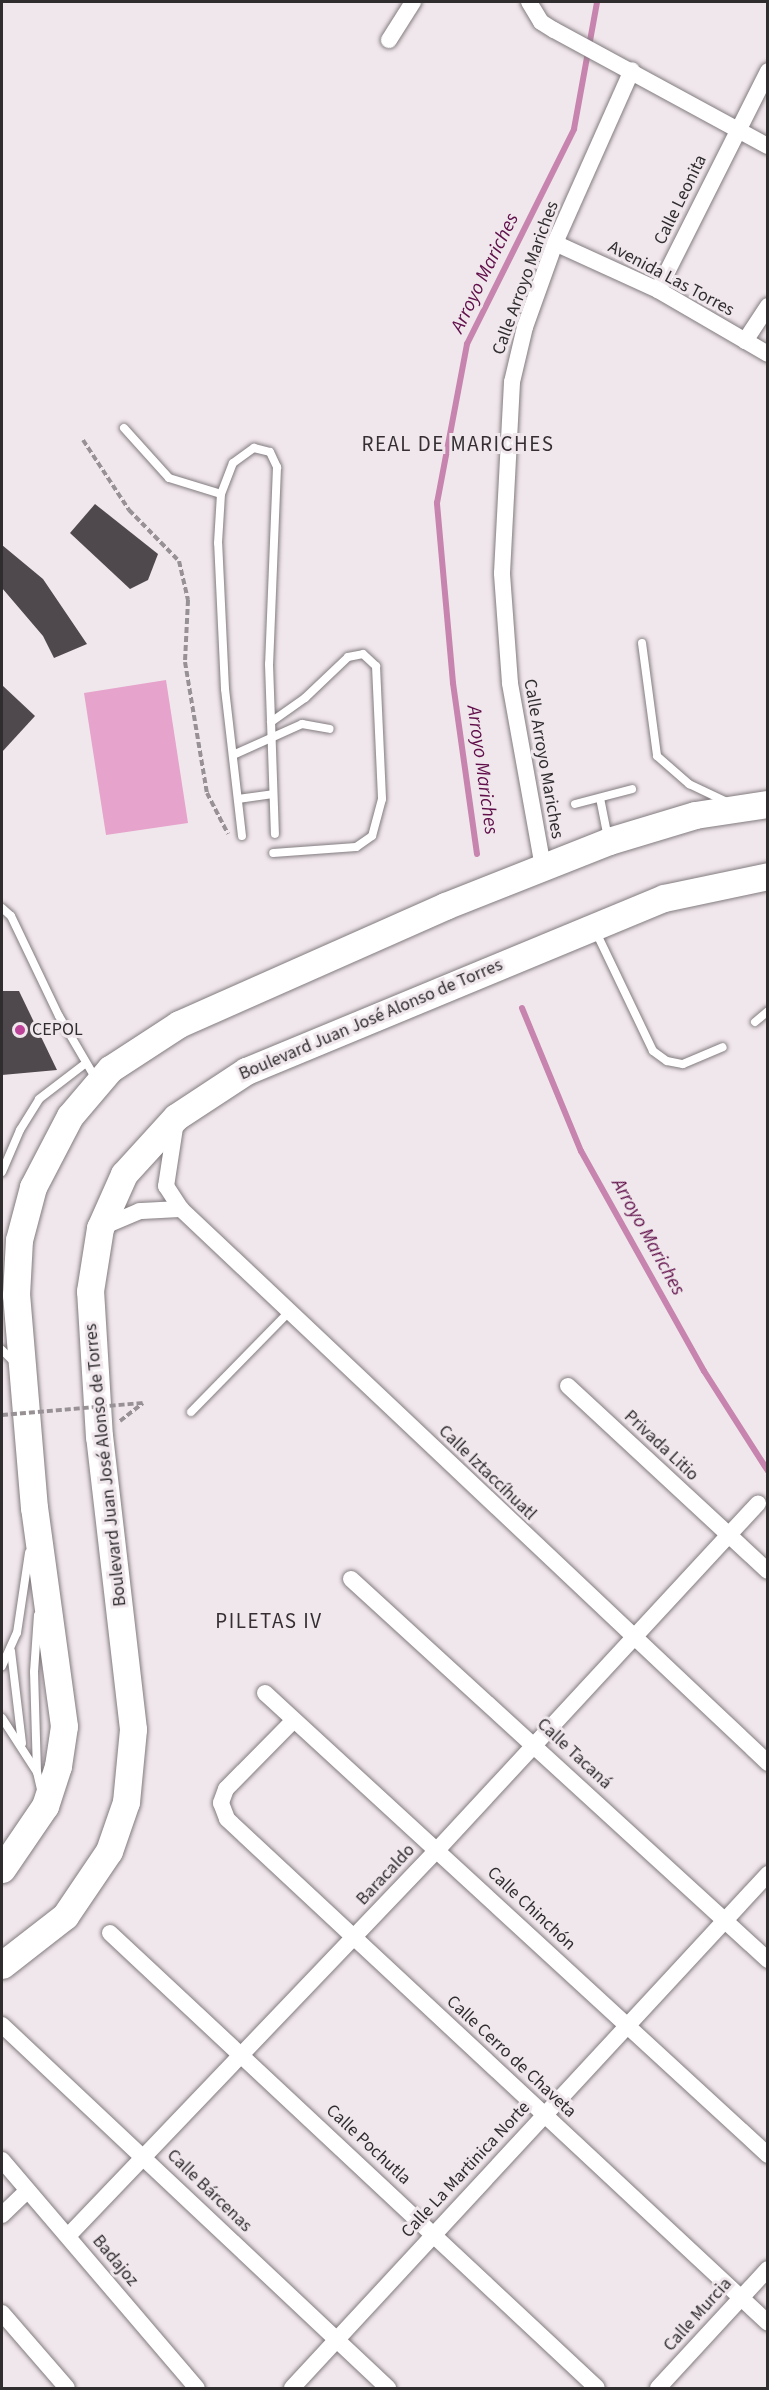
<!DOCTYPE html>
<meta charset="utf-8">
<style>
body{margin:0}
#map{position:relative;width:769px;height:2390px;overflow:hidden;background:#f0e7ec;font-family:"Source Sans 3",sans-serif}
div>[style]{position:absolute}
.green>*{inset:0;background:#e6a3cc}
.stream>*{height:6px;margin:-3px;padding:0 3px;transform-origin:3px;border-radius:3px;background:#c784ae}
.building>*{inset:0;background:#4f484c}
.path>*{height:4px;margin-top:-2px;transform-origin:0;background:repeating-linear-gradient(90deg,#979094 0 6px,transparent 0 9px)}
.roads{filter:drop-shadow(0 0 2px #827b7f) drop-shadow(0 0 2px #827b7f)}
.lane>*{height:8px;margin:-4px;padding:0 4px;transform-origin:4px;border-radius:4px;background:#fff}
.street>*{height:16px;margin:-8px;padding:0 8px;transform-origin:8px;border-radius:8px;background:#fff}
.primary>*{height:27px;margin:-13.5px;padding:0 13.5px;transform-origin:13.5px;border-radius:13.5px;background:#fff}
.path-bridge>*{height:4px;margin-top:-2px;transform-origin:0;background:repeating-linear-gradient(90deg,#979094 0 6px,transparent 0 9px)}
.dots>*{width:16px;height:16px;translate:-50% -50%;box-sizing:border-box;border:3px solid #f0e7ec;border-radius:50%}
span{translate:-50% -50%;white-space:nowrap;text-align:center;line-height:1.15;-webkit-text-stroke:6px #f0e7ec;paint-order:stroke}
.street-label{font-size:18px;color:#302d2f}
.poi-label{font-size:18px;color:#302d2f}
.left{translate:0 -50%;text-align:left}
.water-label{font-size:20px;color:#600f4a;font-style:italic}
.quarter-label{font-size:21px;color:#352f33;letter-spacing:1.5px}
.frame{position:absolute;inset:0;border:3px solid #302d2f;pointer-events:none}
</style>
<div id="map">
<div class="green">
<i style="clip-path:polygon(166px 680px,188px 823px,106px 835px,84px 693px)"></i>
</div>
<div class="stream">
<i style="left:477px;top:854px;width:173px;rotate:-98deg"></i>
<i style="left:453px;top:683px;width:181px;rotate:-95.1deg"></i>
<i style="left:437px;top:503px;width:162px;rotate:-79.3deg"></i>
<i style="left:467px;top:344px;width:240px;rotate:-63.5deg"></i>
<i style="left:574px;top:129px;width:129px;rotate:-79.7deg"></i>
<i style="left:522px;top:1008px;width:155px;rotate:67.6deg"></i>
<i style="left:581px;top:1151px;width:252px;rotate:60.8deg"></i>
<i style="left:704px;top:1371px;width:119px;rotate:57.4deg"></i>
</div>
<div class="building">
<i style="clip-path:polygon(95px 504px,158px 554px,148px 580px,130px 589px,70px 533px)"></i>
<i style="clip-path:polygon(2px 545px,43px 579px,87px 644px,54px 658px,43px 636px,2px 588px)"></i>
<i style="clip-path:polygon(2px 685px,35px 716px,2px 752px)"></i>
<i style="clip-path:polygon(2px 991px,19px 991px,57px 1070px,2px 1075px)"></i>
</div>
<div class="path">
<i style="left:83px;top:440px;width:84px;rotate:56.7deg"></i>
<i style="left:129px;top:510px;width:71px;rotate:45.6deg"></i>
<i style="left:179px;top:561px;width:40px;rotate:77deg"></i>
<i style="left:188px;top:600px;width:62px;rotate:92.8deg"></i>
<i style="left:185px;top:662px;width:133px;rotate:80.5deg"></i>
<i style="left:207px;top:793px;width:46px;rotate:62.9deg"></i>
<i style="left:120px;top:1421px;width:29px;rotate:-38deg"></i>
</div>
<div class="roads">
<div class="lane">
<i style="left:124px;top:428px;width:67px;rotate:48deg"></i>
<i style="left:169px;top:478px;width:54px;rotate:17.1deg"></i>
<i style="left:642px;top:643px;width:114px;rotate:82.4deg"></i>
<i style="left:657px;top:756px;width:43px;rotate:41.2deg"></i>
<i style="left:689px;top:784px;width:44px;rotate:25.4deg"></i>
<i style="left:271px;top:722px;width:42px;rotate:-35.2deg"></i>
<i style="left:305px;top:698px;width:59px;rotate:-43.6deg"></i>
<i style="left:348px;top:657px;width:15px;rotate:-11deg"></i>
<i style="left:363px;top:654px;width:18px;rotate:43deg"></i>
<i style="left:376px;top:666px;width:133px;rotate:87.4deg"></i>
<i style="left:382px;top:799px;width:38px;rotate:105deg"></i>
<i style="left:372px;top:836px;width:19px;rotate:145deg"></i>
<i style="left:356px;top:847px;width:83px;rotate:175.9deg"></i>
<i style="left:233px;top:755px;width:76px;rotate:-24.2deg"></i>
<i style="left:302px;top:724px;width:28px;rotate:10deg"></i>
<i style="left:600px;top:798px;width:41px;rotate:78.7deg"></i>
<i style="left:238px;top:799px;width:35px;rotate:-8deg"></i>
<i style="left:575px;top:804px;width:59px;rotate:-14.7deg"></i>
<i style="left:242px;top:836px;width:148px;rotate:-96.6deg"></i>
<i style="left:225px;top:689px;width:146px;rotate:-92.7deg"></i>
<i style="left:218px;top:543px;width:49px;rotate:-86.5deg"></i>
<i style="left:221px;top:494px;width:33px;rotate:-69deg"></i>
<i style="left:233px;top:463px;width:26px;rotate:-36deg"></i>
<i style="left:254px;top:448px;width:16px;rotate:14deg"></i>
<i style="left:270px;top:452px;width:17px;rotate:65deg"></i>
<i style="left:277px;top:467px;width:197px;rotate:92.3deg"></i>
<i style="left:269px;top:664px;width:170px;rotate:88deg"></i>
<i style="left:2px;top:908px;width:12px;rotate:42deg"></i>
<i style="left:11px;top:916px;width:111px;rotate:64.4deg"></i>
<i style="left:59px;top:1016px;width:73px;rotate:59.6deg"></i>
<i style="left:595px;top:930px;width:134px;rotate:64.4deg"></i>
<i style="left:653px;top:1051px;width:17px;rotate:36deg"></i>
<i style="left:667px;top:1061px;width:16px;rotate:11deg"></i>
<i style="left:683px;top:1064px;width:43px;rotate:-23deg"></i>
<i style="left:755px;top:1022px;width:17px;rotate:-40deg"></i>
<i style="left:2px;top:1172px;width:46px;rotate:-66.8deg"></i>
<i style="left:20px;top:1130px;width:36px;rotate:-58deg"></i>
<i style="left:39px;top:1099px;width:59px;rotate:-37.5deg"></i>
<i style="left:2px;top:1350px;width:17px;rotate:45deg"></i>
<i style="left:191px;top:1412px;width:141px;rotate:-45.6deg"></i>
<i style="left:11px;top:1651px;width:93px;rotate:83.2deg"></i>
<i style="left:2px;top:1666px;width:36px;rotate:-66deg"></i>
<i style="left:17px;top:1633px;width:81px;rotate:-81.5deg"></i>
<i style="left:2px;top:1718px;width:64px;rotate:57.1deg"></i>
<i style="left:37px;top:1772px;width:18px;rotate:77deg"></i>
<i style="left:37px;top:1772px;width:100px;rotate:-91.7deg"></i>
<i style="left:34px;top:1672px;width:57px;rotate:-86deg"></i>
</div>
<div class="street">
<i style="left:529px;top:2px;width:23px;rotate:59deg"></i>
<i style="left:541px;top:22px;width:15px;rotate:32deg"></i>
<i style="left:554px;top:30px;width:243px;rotate:28.5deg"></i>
<i style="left:389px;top:40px;width:45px;rotate:-57.7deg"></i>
<i style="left:555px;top:243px;width:113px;rotate:24.5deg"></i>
<i style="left:658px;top:290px;width:127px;rotate:30.2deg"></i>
<i style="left:658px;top:290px;width:245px;rotate:-63.3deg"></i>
<i style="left:745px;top:341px;width:42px;rotate:-56.7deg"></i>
<i style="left:543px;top:867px;width:187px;rotate:-100.2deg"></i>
<i style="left:510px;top:683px;width:110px;rotate:-94.2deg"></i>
<i style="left:502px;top:573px;width:191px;rotate:-87deg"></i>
<i style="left:512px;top:382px;width:57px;rotate:-76.7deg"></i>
<i style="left:525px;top:327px;width:89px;rotate:-70.3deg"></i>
<i style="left:555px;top:243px;width:189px;rotate:-66deg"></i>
<i style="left:176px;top:1121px;width:66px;rotate:98.7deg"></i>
<i style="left:166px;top:1186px;width:27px;rotate:57deg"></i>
<i style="left:181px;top:1209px;width:807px;rotate:43.34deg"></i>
<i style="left:100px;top:1228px;width:43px;rotate:-23deg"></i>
<i style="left:140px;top:1211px;width:41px;rotate:-2.8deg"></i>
<i style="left:568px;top:1386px;width:272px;rotate:42.8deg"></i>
<i style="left:351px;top:1579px;width:565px;rotate:42.42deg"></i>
<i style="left:265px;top:1693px;width:683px;rotate:42.57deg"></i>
<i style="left:293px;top:1721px;width:95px;rotate:134.6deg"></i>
<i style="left:226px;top:1789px;width:15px;rotate:110deg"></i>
<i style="left:221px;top:1803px;width:17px;rotate:69deg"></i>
<i style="left:227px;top:1819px;width:739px;rotate:42.97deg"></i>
<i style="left:110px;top:1933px;width:666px;rotate:43.05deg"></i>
<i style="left:2px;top:2025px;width:530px;rotate:43.24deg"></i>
<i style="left:2px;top:2160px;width:300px;rotate:49.5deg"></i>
<i style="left:2px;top:2215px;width:35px;rotate:-44deg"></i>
<i style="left:68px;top:2236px;width:535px;rotate:-46.29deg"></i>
<i style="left:438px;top:1849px;width:471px;rotate:-47.2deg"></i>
<i style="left:2px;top:2313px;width:99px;rotate:49.1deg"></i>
<i style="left:292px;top:2388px;width:701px;rotate:-47.2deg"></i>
<i style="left:658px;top:2388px;width:162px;rotate:-47.3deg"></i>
</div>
<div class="primary">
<i style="left:2px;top:1869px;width:76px;rotate:-55.7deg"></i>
<i style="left:45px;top:1806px;width:42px;rotate:-72deg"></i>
<i style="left:58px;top:1766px;width:40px;rotate:-81.5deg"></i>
<i style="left:64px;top:1726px;width:220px;rotate:-97.8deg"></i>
<i style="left:34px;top:1508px;width:214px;rotate:-94.8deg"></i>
<i style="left:16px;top:1295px;width:55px;rotate:-86.9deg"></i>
<i style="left:19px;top:1240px;width:55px;rotate:-75.2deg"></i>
<i style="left:33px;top:1187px;width:80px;rotate:-62.5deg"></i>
<i style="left:70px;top:1116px;width:62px;rotate:-49.6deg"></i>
<i style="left:110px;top:1069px;width:82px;rotate:-33.1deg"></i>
<i style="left:179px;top:1024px;width:291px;rotate:-23.9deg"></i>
<i style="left:445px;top:906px;width:176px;rotate:-21.6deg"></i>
<i style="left:609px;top:841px;width:90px;rotate:-16.8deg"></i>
<i style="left:695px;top:815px;width:74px;rotate:-8.6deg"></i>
<i style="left:2px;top:1965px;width:80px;rotate:-37.9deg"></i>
<i style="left:65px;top:1916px;width:78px;rotate:-55.9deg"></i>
<i style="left:109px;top:1851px;width:52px;rotate:-70.9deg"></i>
<i style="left:126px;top:1802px;width:73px;rotate:-84.5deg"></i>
<i style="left:133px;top:1729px;width:294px;rotate:-96.6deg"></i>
<i style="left:99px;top:1437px;width:146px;rotate:-93.5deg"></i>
<i style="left:90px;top:1291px;width:64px;rotate:-81deg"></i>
<i style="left:100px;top:1228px;width:59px;rotate:-66deg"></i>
<i style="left:124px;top:1174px;width:77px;rotate:-47.6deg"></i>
<i style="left:176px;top:1117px;width:84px;rotate:-33.3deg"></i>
<i style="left:246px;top:1071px;width:452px;rotate:-22.5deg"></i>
<i style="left:664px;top:898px;width:106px;rotate:-11.9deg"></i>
</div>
</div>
<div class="path-bridge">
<i style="left:2px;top:1415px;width:142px;rotate:-4.9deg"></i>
</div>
<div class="dots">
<i style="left:20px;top:1030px;background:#bc4397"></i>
</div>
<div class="street-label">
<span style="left:681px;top:200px;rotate:-64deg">Calle Leonita</span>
<span style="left:526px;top:278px;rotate:-70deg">Calle Arroyo Mariches</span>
<span style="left:671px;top:279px;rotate:28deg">Avenida Las Torres</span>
<span style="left:543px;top:759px;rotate:80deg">Calle Arroyo Mariches</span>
<span style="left:371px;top:1020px;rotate:-23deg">Boulevard Juan José Alonso de Torres</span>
<span style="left:661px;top:1446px;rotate:43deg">Privada Litio</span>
<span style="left:106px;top:1465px;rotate:-96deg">Boulevard Juan José Alonso de Torres</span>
<span style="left:487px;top:1473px;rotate:44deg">Calle Iztaccíhuatl</span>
<span style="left:574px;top:1754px;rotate:43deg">Calle Tacaná</span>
<span style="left:386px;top:1875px;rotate:-47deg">Baracaldo</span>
<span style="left:531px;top:1909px;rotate:43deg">Calle Chinchón</span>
<span style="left:511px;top:2057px;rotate:43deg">Calle Cerro de Chaveta</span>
<span style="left:368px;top:2145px;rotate:43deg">Calle Pochutla</span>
<span style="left:466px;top:2170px;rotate:-47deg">Calle La Martinica Norte</span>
<span style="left:209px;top:2191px;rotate:44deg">Calle Bárcenas</span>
<span style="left:115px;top:2261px;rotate:50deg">Badajoz</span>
<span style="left:698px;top:2315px;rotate:-48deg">Calle Murcia</span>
</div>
<div class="poi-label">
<span class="left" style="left:32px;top:1030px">CEPOL</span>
</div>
<div class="water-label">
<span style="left:485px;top:273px;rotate:-64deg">Arroyo Mariches</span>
<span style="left:482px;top:770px;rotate:82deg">Arroyo Mariches</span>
<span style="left:648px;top:1237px;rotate:61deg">Arroyo Mariches</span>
</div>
<div class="quarter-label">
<span style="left:458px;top:444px">REAL DE MARICHES</span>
<span style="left:269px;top:1621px">PILETAS IV</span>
</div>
<div class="frame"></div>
</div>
